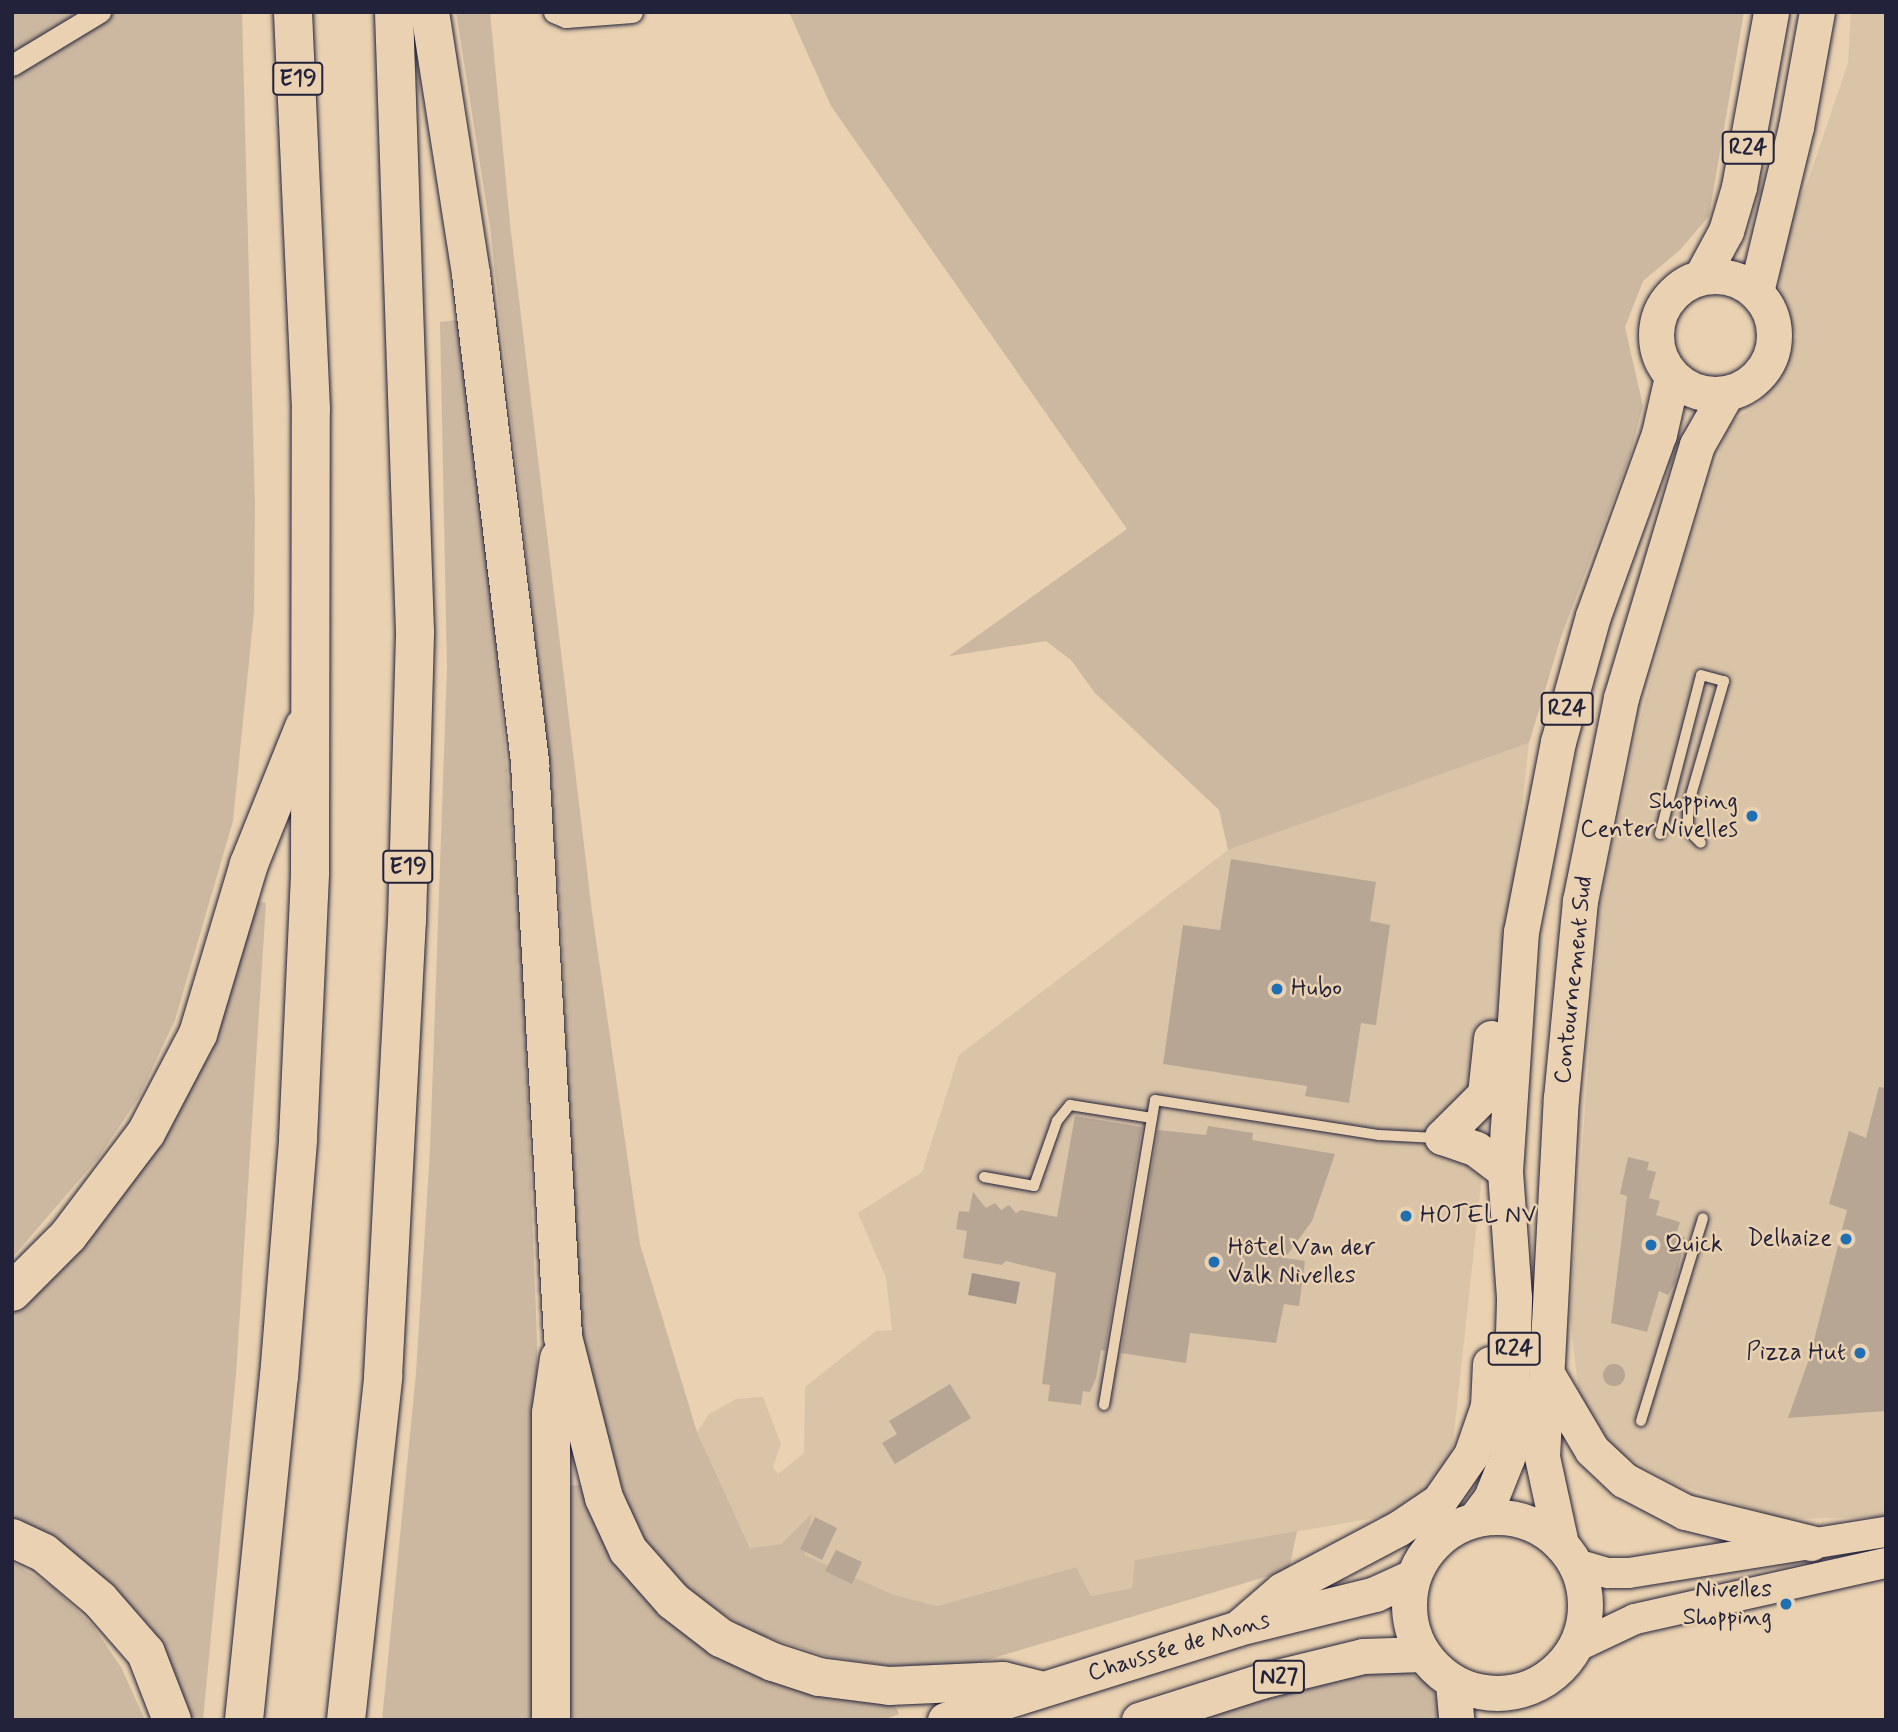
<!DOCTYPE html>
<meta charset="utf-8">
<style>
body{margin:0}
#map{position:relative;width:1898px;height:1732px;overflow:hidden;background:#e9d1b1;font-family:Mynerve,sans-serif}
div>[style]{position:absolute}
.built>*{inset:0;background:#dac4a8}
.green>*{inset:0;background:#ccb8a0}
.water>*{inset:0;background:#a59589}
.building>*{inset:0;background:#b7a693}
.round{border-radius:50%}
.roads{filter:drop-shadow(0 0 2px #22223b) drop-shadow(0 0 2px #22223b)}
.service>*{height:10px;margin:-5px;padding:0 5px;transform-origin:5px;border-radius:5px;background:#e9d1b1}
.minor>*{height:21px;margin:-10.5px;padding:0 10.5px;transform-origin:10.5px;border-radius:10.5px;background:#e9d1b1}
.secondary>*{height:30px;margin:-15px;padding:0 15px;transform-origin:15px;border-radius:15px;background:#e9d1b1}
.trunk>*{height:35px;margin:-17.5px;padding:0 17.5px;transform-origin:17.5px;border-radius:17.5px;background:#e9d1b1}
.trunk>.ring{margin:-17.5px;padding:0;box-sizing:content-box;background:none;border:35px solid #e9d1b1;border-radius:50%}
.motorway>*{height:38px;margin:-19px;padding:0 19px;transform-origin:19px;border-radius:19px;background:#e9d1b1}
.dots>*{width:19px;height:19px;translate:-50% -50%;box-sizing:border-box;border:4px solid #e9d1b1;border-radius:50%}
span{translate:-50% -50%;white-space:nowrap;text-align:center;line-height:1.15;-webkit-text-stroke:5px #e9d1b1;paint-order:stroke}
.shield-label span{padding:2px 5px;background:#e9d1b1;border:2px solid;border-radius:5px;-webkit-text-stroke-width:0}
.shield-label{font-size:23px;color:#22223b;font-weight:700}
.poi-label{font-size:24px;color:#22223b}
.right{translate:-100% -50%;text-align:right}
.left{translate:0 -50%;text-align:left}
.street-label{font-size:24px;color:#22223b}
.frame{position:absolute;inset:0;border:14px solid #22223b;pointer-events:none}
</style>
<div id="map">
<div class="built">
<i style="clip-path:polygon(1851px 12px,1886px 12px,1886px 1517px,1785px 1519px,1673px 1483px,1612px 1449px,1581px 1414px,1570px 1317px,1600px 901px,1637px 731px,1682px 564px,1729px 424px,1760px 403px,1781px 353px,1797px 337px,1779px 304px,1781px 239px,1808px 181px,1848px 63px)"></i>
<i style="clip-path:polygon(1529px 743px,1451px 1461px,1427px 1492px,1391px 1515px,1135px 1560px,1133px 1588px,1091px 1596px,1075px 1567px,937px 1606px,894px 1595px,805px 1555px,811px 1514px,781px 1544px,750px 1548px,697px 1432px,709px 1414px,736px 1399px,763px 1397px,781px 1444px,773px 1467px,778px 1474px,804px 1453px,805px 1387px,876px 1331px,892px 1330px,886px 1278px,858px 1213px,922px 1172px,959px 1055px,1228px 850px)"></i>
</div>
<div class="green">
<i style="clip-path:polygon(12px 12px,242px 12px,255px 505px,254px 612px,233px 821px,175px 1020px,139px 1097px,99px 1157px,12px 1258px)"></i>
<i style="clip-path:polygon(456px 12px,490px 12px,510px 224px,592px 912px,640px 1244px,697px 1432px,750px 1548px,781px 1544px,812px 1513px,805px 1555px,894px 1595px,937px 1606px,1076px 1567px,1091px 1596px,1132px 1588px,1135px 1560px,1297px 1531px,1289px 1570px,970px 1665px,904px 1668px,829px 1657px,751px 1632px,696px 1597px,646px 1544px,626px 1502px,585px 1359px,575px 1273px,562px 940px,549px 761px,490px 227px)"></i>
<i style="clip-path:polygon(789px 12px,1744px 12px,1709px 216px,1680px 250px,1643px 281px,1625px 327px,1643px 406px,1630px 455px,1561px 637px,1529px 743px,1228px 850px,1219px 810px,1095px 693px,1071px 660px,1046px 641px,949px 656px,1127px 529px,831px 106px)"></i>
<i style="clip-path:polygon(458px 320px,487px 533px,522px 947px,537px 1340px,538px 1720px,382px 1720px,416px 1373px,430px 1150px,447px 667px,440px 322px)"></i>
<i style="clip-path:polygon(251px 900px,266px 903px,236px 1375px,203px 1720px,184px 1720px,12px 1522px,12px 1307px,46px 1279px)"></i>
<i style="clip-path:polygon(581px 1485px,625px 1573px,895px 1705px,899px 1714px,883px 1720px,562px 1720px,565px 1486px)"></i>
<i style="clip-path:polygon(12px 1562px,53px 1587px,93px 1626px,121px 1667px,145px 1720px,12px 1720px)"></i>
<i style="clip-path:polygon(1368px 1670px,1404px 1670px,1430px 1683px,1445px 1720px,1189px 1720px,1297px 1685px)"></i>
</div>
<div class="water">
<i style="clip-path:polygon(972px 1273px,1020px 1282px,1016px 1304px,968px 1295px)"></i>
</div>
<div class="building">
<i style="clip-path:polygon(1231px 859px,1376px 882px,1370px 921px,1390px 925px,1376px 1025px,1361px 1023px,1349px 1103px,1305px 1096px,1307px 1086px,1163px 1064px,1183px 925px,1220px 930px)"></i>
<i style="clip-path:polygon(1879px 1087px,1886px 1088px,1886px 1411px,1788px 1418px,1810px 1356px,1847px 1210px,1829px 1204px,1849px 1131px,1866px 1138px)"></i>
<i style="clip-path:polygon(1075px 1116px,1142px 1127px,1105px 1351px,1101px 1350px,1096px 1378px,1090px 1392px,1083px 1391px,1081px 1405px,1048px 1401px,1050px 1385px,1042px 1384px,1056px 1273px,1006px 1261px,1002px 1265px,963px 1258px,967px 1231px,956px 1229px,959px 1211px,969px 1212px,973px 1192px,986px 1208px,995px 1203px,1001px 1210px,1009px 1205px,1016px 1213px,1021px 1210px,1057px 1217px)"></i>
<i style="clip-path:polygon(1208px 1126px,1253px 1133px,1252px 1140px,1335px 1154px,1312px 1221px,1285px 1258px,1305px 1261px,1299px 1306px,1284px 1304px,1276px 1343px,1190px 1333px,1186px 1363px,1121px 1353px,1158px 1130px,1206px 1135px)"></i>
<i style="clip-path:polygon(1628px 1157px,1649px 1162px,1647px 1170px,1656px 1172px,1649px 1198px,1660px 1201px,1656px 1215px,1680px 1222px,1676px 1235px,1685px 1237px,1675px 1283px,1668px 1295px,1659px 1291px,1647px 1332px,1611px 1323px,1627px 1196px,1620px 1194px)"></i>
<i class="round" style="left:1603px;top:1364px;width:22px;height:22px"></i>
<i style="clip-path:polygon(950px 1384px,971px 1418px,895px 1464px,882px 1443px,897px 1434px,889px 1421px)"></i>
<i style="clip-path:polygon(815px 1517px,837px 1528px,822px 1560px,800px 1549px)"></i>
<i style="clip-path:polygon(836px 1550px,862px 1562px,852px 1584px,825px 1571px)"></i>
</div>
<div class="roads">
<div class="service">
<i style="left:1660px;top:834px;width:164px;rotate:-75.5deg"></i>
<i style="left:1701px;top:675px;width:24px;rotate:15deg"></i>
<i style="left:1724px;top:681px;width:130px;rotate:106.1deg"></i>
<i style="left:1688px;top:806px;width:24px;rotate:90deg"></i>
<i style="left:1688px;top:830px;width:18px;rotate:45deg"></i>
<i style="left:984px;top:1177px;width:51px;rotate:10.2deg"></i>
<i style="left:1034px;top:1186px;width:69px;rotate:-70.5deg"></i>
<i style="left:1057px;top:1121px;width:21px;rotate:-51deg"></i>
<i style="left:1070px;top:1105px;width:83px;rotate:9deg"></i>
<i style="left:1104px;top:1405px;width:309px;rotate:-80.5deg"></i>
<i style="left:1155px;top:1100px;width:227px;rotate:8.9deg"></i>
<i style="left:1379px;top:1135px;width:57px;rotate:3deg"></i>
<i style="left:1641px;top:1421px;width:212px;rotate:-73deg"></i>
</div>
<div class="minor">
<i style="left:554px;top:12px;width:13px;rotate:23deg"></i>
<i style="left:566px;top:17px;width:66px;rotate:-4.3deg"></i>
<i style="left:12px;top:65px;width:103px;rotate:-31.1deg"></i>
</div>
<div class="secondary">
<i style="left:1576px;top:1564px;width:33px;rotate:16deg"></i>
<i style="left:1608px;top:1573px;width:21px"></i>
<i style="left:1629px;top:1573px;width:260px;rotate:-9.1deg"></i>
<i style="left:1576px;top:1647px;width:65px;rotate:-25.4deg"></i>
<i style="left:1635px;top:1619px;width:257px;rotate:-12.6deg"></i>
</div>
<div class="trunk">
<i class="ring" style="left:1656px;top:276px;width:83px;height:83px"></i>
<i style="left:1701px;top:277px;width:52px;rotate:-61.5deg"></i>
<i style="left:1726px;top:231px;width:46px;rotate:-73.5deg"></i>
<i style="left:1739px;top:187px;width:178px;rotate:-79.6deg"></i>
<i style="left:1756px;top:292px;width:170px;rotate:-76.4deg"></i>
<i style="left:1796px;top:127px;width:117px;rotate:-79.7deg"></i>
<i style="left:1491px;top:1038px;width:56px;rotate:96.1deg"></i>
<i style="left:1485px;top:1094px;width:61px;rotate:135deg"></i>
<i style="left:1442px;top:1137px;width:36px;rotate:19deg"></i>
<i style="left:1476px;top:1149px;width:36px;rotate:37deg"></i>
<i style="left:1547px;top:1374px;width:88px;rotate:59.4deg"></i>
<i style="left:1592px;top:1450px;width:44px;rotate:43.2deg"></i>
<i style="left:1624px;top:1480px;width:69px;rotate:27.7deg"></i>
<i style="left:1685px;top:1512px;width:130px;rotate:13.8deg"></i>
<i class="ring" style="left:1409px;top:1517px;width:141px;height:141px"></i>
<i style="left:1476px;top:1518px;width:25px;rotate:-53deg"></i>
<i style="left:1491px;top:1498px;width:43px;rotate:-68.2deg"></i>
<i style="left:1507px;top:1458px;width:23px;rotate:-83deg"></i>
<i style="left:1510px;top:1435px;width:138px;rotate:-88.3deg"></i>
<i style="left:1514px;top:1297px;width:126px;rotate:-94.1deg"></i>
<i style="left:1505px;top:1171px;width:240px;rotate:-86.2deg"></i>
<i style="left:1521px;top:932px;width:194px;rotate:-79deg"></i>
<i style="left:1558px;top:742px;width:131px;rotate:-74.5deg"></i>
<i style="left:1593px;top:616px;width:194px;rotate:-70.1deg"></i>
<i style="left:1659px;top:434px;width:58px;rotate:-77.2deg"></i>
<i style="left:1561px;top:1544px;width:89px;rotate:-102.3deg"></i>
<i style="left:1542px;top:1457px;width:360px;rotate:-87deg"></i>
<i style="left:1561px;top:1098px;width:198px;rotate:-84.5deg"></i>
<i style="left:1580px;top:901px;width:207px;rotate:-78.6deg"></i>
<i style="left:1621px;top:698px;width:264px;rotate:-73.3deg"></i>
<i style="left:1697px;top:445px;width:59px;rotate:-60.4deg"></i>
<i style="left:1238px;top:1628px;width:58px;rotate:-40.8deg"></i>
<i style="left:1282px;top:1590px;width:132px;rotate:-27.9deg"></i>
<i style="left:1399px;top:1528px;width:48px;rotate:-34deg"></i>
<i style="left:1439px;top:1501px;width:56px;rotate:-55.2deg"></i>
<i style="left:1471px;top:1455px;width:52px;rotate:-70.9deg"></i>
<i style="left:1488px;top:1406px;width:42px;rotate:-87.3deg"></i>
<i style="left:1453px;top:1682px;width:38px;rotate:85deg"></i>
<i style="left:945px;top:1720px;width:307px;rotate:-17.4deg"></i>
<i style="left:1238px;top:1628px;width:141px;rotate:-13.9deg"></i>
<i style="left:1375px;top:1594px;width:41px;rotate:-24.7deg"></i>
<i style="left:1139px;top:1720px;width:128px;rotate:-17.7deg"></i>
<i style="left:1261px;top:1681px;width:105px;rotate:-13.8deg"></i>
<i style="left:1363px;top:1656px;width:60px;rotate:-1.9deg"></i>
</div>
<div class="motorway">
<i style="left:430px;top:12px;width:265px;rotate:81.1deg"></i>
<i style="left:471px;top:274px;width:494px;rotate:83.1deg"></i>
<i style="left:530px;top:764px;width:574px;rotate:86.7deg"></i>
<i style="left:563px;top:1337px;width:166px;rotate:75.7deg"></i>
<i style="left:604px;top:1498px;width:57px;rotate:65.2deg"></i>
<i style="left:628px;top:1550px;width:68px;rotate:48.6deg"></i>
<i style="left:673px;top:1601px;width:61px;rotate:37.6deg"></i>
<i style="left:721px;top:1638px;width:57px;rotate:24.8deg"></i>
<i style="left:773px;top:1662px;width:48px;rotate:18.1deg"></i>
<i style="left:819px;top:1677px;width:71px;rotate:7.3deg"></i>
<i style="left:889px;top:1686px;width:114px;rotate:-2.5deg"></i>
<i style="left:1003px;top:1681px;width:36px;rotate:14deg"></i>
<i style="left:12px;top:1292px;width:79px;rotate:-45deg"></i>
<i style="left:68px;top:1236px;width:129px;rotate:-52.9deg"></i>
<i style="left:146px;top:1133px;width:112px;rotate:-62.3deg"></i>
<i style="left:198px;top:1034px;width:177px;rotate:-73.3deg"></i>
<i style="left:249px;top:864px;width:148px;rotate:-68.1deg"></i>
<i style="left:12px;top:1538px;width:35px;rotate:25deg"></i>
<i style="left:44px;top:1553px;width:73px;rotate:40deg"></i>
<i style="left:100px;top:1600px;width:70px;rotate:49deg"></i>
<i style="left:146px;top:1653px;width:72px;rotate:68.8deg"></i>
<i style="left:244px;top:1720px;width:345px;rotate:-84.2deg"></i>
<i style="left:279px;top:1377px;width:239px;rotate:-85.4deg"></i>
<i style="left:298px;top:1139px;width:267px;rotate:-87.4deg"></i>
<i style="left:310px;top:872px;width:463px;rotate:-89.9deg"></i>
<i style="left:311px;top:409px;width:397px;rotate:-92.6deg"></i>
<i style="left:346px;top:1720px;width:345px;rotate:-83.8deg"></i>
<i style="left:383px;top:1377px;width:457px;rotate:-87deg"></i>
<i style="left:407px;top:921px;width:289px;rotate:-88.4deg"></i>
<i style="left:415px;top:632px;width:620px;rotate:-91.94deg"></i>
<i style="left:551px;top:1720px;width:307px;rotate:-90deg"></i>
<i style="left:551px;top:1413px;width:55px;rotate:-81.6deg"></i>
</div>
</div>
<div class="dots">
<i style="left:1752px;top:816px;background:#1f6fb2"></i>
<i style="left:1277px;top:989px;background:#1f6fb2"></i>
<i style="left:1406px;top:1216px;background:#1f6fb2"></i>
<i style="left:1846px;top:1239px;background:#1f6fb2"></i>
<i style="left:1651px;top:1245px;background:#1f6fb2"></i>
<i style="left:1214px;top:1262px;background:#1f6fb2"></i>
<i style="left:1860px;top:1353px;background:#1f6fb2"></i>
<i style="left:1786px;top:1604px;background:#1f6fb2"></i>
</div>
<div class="shield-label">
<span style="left:298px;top:79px">E19</span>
<span style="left:1748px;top:148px">R24</span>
<span style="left:1567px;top:709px">R24</span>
<span style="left:408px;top:867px">E19</span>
<span style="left:1514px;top:1349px">R24</span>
<span style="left:1279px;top:1677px">N27</span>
</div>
<div class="poi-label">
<span class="right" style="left:1738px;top:816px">Shopping<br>Center Nivelles</span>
<span class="left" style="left:1291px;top:989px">Hubo</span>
<span class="left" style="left:1420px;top:1216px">HOTEL NV</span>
<span class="right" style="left:1832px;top:1239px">Delhaize</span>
<span class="left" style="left:1665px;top:1245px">Quick</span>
<span class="left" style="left:1228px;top:1262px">Hôtel Van der<br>Valk Nivelles</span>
<span class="right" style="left:1846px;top:1353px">Pizza Hut</span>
<span class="right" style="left:1772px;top:1604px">Nivelles<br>Shopping</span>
</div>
<div class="street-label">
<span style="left:1574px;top:980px;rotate:-84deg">Contournement Sud</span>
<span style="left:1179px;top:1647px;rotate:-17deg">Chaussée de Mons</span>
</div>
<div class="frame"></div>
</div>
